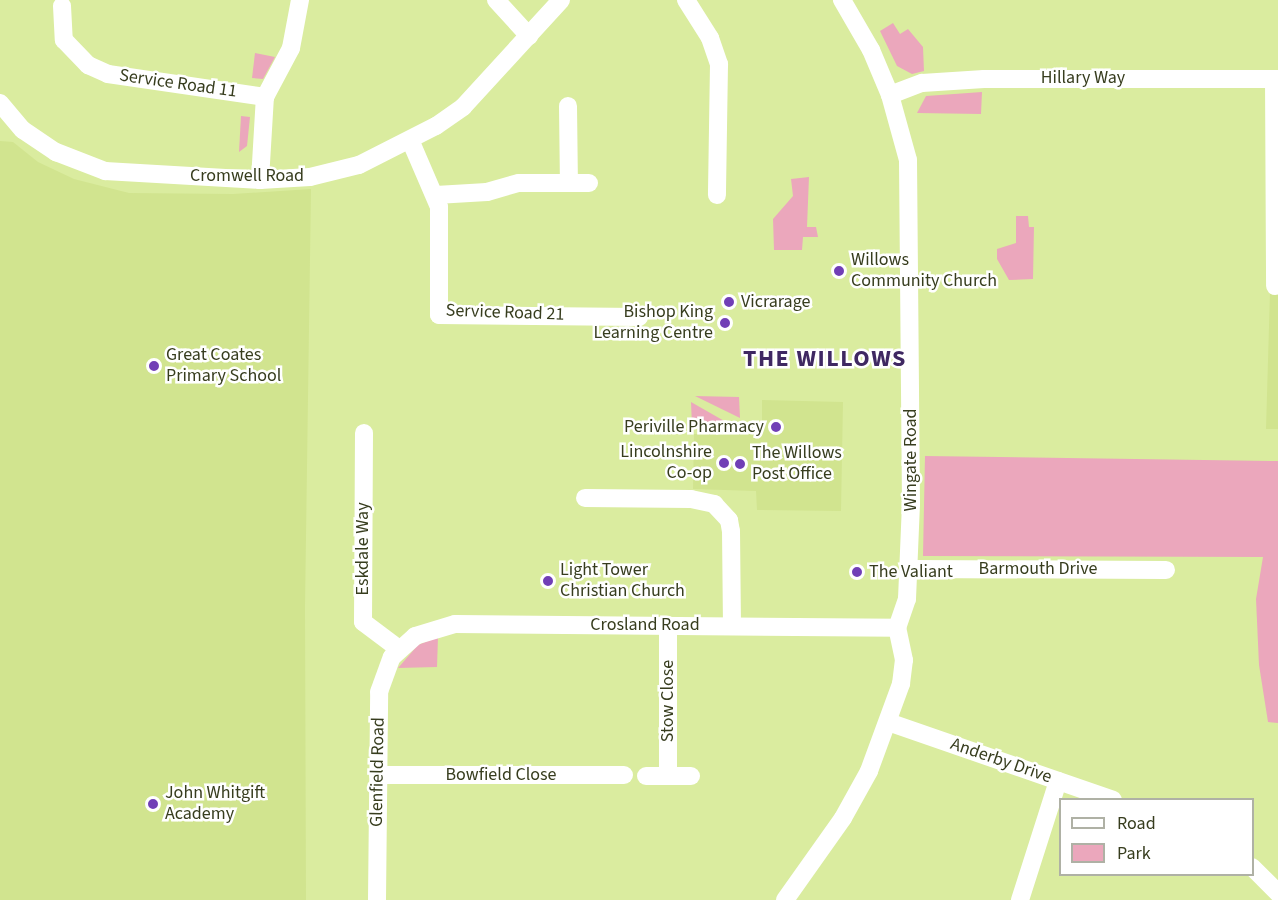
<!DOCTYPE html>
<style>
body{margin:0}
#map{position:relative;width:1278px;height:900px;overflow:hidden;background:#daec9f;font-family:"Source Sans 3",sans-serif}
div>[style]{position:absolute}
.built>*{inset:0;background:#d1e48f}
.green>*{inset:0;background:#eba7bc}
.minor>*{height:18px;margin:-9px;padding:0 9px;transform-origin:9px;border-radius:9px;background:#fff}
.dots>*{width:16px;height:16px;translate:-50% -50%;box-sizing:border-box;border:3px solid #fff;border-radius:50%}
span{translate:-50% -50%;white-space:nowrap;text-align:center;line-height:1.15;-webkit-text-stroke:5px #fff;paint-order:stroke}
.street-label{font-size:18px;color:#373d1e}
.poi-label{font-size:18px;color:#373d1e}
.left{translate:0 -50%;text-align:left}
.right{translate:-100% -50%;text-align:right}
.district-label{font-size:24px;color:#3f2862;font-weight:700;letter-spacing:1.5px}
.legend{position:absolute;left:1059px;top:798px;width:195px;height:78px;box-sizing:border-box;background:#fff;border:2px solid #afb1a5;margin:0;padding:8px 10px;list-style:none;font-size:18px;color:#373d1e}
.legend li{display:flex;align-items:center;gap:12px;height:30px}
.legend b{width:30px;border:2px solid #afb1a5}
</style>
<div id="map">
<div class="built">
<i style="clip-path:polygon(0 141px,13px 142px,38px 162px,74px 179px,129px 193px,233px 194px,311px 189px,305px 607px,306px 900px,0 900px)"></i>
<i style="clip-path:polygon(1270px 292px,1278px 293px,1278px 429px,1266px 429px)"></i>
<i style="clip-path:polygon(762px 400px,843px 402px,841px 511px,757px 510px,756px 491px,693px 489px,694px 434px,762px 434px)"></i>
</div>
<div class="green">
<i style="clip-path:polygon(893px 23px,900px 34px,908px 29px,923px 47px,924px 71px,912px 74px,897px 66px,880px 31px)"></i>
<i style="clip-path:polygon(255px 53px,275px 57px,263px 79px,252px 78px)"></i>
<i style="clip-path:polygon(982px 92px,981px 114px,917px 113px,926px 96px)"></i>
<i style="clip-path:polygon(241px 116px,250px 117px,247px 146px,239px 152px)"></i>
<i style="clip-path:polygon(809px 177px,807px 227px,816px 227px,818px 237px,803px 237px,802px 250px,774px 250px,773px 219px,793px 196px,791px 179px)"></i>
<i style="clip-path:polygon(1016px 216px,1028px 216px,1029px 227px,1034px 227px,1033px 279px,1009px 280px,997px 259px,997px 249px,1016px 243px)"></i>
<i style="clip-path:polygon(695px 396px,739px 397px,740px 418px)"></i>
<i style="clip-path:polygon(691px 402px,733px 426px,692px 426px)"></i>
<i style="clip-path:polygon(925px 456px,1278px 461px,1278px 723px,1268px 722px,1259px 665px,1256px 599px,1263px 557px,923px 556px)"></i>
<i style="clip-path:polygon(438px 637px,437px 667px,398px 668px,418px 645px)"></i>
</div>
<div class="minor">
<i style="left:496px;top:0;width:49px;rotate:47.5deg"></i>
<i style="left:686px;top:0;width:45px;rotate:57.7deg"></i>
<i style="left:710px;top:38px;width:28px;rotate:71deg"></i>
<i style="left:719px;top:64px;width:131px;rotate:90.9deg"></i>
<i style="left:62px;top:6px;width:34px;rotate:87deg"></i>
<i style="left:64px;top:40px;width:35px;rotate:46deg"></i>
<i style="left:88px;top:65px;width:22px;rotate:24deg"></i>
<i style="left:108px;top:74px;width:159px;rotate:8.3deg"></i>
<i style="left:1274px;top:79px;width:207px;rotate:89.7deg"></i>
<i style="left:890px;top:95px;width:34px;rotate:-21deg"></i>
<i style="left:922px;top:83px;width:62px;rotate:-3.7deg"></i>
<i style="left:984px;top:79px;width:294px"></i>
<i style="left:0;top:103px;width:35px;rotate:50deg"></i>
<i style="left:23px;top:130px;width:40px;rotate:34deg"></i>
<i style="left:56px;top:152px;width:53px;rotate:21.2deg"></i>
<i style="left:105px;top:171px;width:155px;rotate:3.3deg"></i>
<i style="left:260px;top:180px;width:50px;rotate:-3.4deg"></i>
<i style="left:310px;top:177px;width:50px;rotate:-13.8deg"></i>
<i style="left:359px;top:165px;width:86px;rotate:-26.9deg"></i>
<i style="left:436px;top:126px;width:33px;rotate:-35deg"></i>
<i style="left:463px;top:107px;width:145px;rotate:-47.5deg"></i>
<i style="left:568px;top:106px;width:77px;rotate:89.3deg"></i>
<i style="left:411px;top:142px;width:71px;rotate:66.7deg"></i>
<i style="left:439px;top:207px;width:108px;rotate:90deg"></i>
<i style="left:439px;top:315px;width:200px;rotate:0.6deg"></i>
<i style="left:260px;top:180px;width:83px;rotate:-86.6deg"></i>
<i style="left:265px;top:97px;width:55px;rotate:-62deg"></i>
<i style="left:291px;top:48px;width:49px;rotate:-79.4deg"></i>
<i style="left:436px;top:195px;width:51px;rotate:-3.4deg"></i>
<i style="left:487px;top:192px;width:33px;rotate:-16deg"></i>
<i style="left:519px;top:183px;width:70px"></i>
<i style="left:364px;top:433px;width:189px;rotate:90.3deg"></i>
<i style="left:363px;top:622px;width:45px;rotate:36.9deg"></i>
<i style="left:585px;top:498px;width:106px;rotate:0.5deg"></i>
<i style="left:691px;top:499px;width:24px;rotate:12deg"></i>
<i style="left:714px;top:504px;width:22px;rotate:47deg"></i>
<i style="left:729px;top:520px;width:11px;rotate:80deg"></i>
<i style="left:731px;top:531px;width:94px;rotate:89.4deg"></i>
<i style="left:909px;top:569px;width:257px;rotate:0.2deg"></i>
<i style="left:888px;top:722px;width:238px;rotate:19.1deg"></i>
<i style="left:378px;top:775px;width:246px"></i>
<i style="left:646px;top:776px;width:45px"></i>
<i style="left:668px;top:776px;width:151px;rotate:-90deg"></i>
<i style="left:1252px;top:867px;width:37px;rotate:45deg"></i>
<i style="left:377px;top:900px;width:208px;rotate:-89.4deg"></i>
<i style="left:379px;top:692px;width:37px;rotate:-70deg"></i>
<i style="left:392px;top:657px;width:31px;rotate:-42deg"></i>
<i style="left:415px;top:636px;width:42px;rotate:-16.7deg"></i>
<i style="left:455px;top:624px;width:442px;rotate:0.5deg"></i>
<i style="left:785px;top:900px;width:100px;rotate:-54.7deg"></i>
<i style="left:843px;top:818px;width:54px;rotate:-61deg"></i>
<i style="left:869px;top:771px;width:93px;rotate:-69.8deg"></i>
<i style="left:901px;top:684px;width:24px;rotate:-83deg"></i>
<i style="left:904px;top:660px;width:33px;rotate:-102deg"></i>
<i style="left:897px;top:628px;width:31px;rotate:-71deg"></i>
<i style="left:907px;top:599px;width:95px;rotate:-87.6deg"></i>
<i style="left:911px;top:504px;width:344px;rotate:-90.5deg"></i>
<i style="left:908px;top:160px;width:67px;rotate:-105.5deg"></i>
<i style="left:890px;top:95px;width:49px;rotate:-112.9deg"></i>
<i style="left:871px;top:50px;width:58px;rotate:-120.1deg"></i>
<i style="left:1020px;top:900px;width:125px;rotate:-72.3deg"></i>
</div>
<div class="dots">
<i style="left:839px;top:271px;background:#713fb6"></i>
<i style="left:729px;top:302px;background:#713fb6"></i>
<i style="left:725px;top:323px;background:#713fb6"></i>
<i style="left:154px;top:366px;background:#713fb6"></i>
<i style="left:776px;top:427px;background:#713fb6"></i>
<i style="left:724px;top:463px;background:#713fb6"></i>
<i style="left:740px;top:464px;background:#713fb6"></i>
<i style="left:857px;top:572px;background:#713fb6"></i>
<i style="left:548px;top:581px;background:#713fb6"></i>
<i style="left:153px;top:804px;background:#713fb6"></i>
</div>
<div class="street-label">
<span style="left:1083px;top:78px">Hillary Way</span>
<span style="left:178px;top:84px;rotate:8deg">Service Road 11</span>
<span style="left:247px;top:176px">Cromwell Road</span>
<span style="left:505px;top:313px;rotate:2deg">Service Road 21</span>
<span style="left:911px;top:460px;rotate:-90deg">Wingate Road</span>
<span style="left:363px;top:549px;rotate:-90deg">Eskdale Way</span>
<span style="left:1038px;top:569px">Barmouth Drive</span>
<span style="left:645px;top:625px">Crosland Road</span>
<span style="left:668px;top:701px;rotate:-90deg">Stow Close</span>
<span style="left:1001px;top:761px;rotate:19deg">Anderby Drive</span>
<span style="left:378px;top:772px;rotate:-89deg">Glenfield Road</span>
<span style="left:501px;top:775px">Bowfield Close</span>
</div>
<div class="poi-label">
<span class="left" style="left:851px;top:271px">Willows<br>Community Church</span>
<span class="left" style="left:741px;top:302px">Vicrarage</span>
<span class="right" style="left:713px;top:323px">Bishop King<br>Learning Centre</span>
<span class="left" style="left:166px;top:366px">Great Coates<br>Primary School</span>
<span class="right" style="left:764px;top:427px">Periville Pharmacy</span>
<span class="right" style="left:712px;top:463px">Lincolnshire<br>Co-op</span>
<span class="left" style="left:752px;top:464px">The Willows<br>Post Office</span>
<span class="left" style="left:560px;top:581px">Light Tower<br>Christian Church</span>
<span class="left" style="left:869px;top:572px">The Valiant</span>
<span class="left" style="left:165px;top:804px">John Whitgift<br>Academy</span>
</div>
<div class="district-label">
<span style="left:825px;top:359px">THE WILLOWS</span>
</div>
<ul class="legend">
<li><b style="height:8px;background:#fff"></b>Road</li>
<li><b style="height:16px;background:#eba7bc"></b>Park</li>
</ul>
</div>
